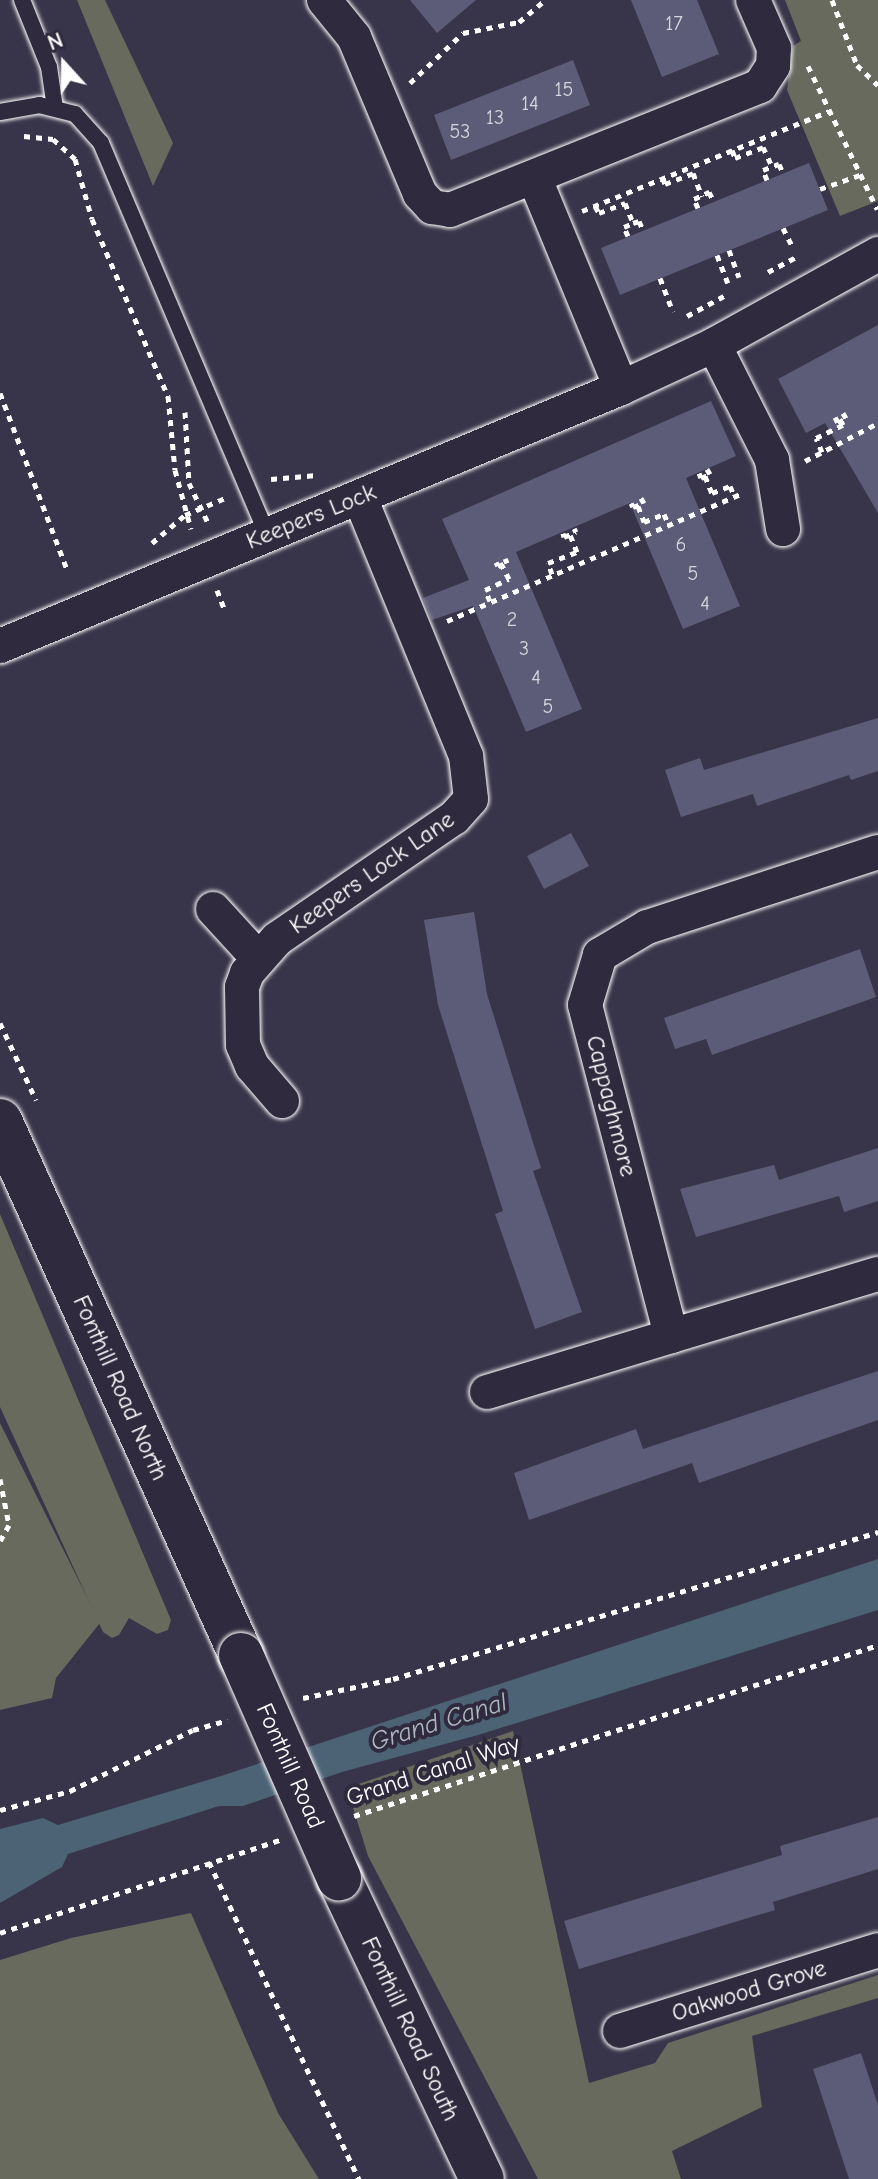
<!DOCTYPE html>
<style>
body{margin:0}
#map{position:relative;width:878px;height:2179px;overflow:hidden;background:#383449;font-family:"Comic Neue",sans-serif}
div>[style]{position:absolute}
.green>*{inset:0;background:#676a5c}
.water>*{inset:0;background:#4c6376}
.building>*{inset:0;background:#5c5c79}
.path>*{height:5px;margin-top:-2.5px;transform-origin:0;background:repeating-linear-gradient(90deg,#fff 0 6px,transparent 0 12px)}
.roads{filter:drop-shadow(0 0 2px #fff) drop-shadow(0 0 2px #fff)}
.lane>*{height:16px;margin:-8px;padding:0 8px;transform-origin:8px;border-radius:8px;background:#2f2a3d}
.street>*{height:34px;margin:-17px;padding:0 17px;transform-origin:17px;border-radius:17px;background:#2f2a3d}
.secondary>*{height:44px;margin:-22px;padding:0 22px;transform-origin:22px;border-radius:22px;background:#2f2a3d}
.bridges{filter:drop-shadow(0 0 2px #fff) drop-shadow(0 0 2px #fff)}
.secondary-bridge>*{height:44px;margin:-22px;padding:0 22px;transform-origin:22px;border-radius:22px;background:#2f2a3d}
span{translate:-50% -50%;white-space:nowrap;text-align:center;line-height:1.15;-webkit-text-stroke:8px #2f2a3d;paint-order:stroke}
.number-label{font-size:20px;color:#d6d6de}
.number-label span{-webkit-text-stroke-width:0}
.street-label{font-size:24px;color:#fff}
.water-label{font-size:26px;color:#aeb9c1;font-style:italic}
.north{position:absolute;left:24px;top:24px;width:80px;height:80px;-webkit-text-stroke:6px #2f2a3d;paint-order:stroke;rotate:339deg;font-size:22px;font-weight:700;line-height:32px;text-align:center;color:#fff}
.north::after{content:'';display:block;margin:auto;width:28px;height:36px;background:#fff;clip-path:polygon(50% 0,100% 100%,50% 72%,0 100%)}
</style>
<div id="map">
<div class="green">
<i style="clip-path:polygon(77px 0,105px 0,173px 143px,153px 186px)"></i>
<i style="clip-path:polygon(785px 0,878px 0,878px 201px,840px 216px,787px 90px,793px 46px,801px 41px)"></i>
<i style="clip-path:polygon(0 1214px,171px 1620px,168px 1630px,157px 1634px,129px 1618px,119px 1635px,112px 1638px,103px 1632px,0 1407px)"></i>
<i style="clip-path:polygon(0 1423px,100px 1623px,56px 1678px,52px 1698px,0 1710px)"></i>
<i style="clip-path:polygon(513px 1731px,589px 2083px,655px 2063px,668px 2043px,878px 1975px,878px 1998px,752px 2036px,762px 2107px,672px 2151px,681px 2179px,538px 2179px,368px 1856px,347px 1788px)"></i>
<i style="clip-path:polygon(191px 1913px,278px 2113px,319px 2179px,0 2179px,0 1960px,71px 1938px)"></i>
</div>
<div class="water">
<i style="clip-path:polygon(878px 1559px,878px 1610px,478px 1735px,342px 1772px,243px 1806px,219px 1806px,68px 1854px,62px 1867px,0 1903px,0 1829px,43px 1818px,58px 1825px,221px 1776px)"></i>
</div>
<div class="building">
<i style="clip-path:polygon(410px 0,476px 0,437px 33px)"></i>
<i style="clip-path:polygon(631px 0,697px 0,719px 54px,662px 77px)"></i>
<i style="clip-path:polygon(573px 60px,590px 105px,451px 160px,434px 115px)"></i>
<i style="clip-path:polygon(809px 163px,828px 210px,620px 295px,601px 248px)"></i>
<i style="clip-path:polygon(878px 325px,878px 513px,825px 423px,806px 433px,778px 379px)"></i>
<i style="clip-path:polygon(711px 401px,736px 456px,686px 478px,740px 606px,683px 629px,630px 503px,516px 552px,582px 709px,526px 732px,473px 606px,432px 620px,423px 598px,469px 580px,442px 519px)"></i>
<i style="clip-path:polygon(878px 718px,878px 771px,851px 780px,849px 775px,757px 806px,753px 794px,681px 817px,665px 770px,700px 758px,704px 770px)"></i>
<i style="clip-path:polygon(571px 833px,589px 866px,544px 889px,527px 856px)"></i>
<i style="clip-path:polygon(474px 912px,487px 994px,541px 1168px,533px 1171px,582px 1312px,535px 1329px,495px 1214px,503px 1211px,438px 1005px,424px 920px)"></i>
<i style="clip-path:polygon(860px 949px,876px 997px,712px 1055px,706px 1039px,675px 1049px,664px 1018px)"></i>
<i style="clip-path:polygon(878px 1148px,878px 1201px,844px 1212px,839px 1196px,696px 1237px,680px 1189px,774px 1165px,779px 1180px)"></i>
<i style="clip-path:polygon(878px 1371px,878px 1420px,699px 1483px,692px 1463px,529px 1520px,514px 1473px,636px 1429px,643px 1449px)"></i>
<i style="clip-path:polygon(878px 1817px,878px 1869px,773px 1902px,775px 1910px,579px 1969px,564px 1921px,782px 1855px,780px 1846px)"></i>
<i style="clip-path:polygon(861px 2053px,878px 2105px,878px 2179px,849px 2179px,813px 2069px)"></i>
</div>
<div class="path">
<i style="left:832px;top:0;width:70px;rotate:69deg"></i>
<i style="left:857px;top:65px;width:29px;rotate:44deg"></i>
<i style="left:808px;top:66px;width:159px;rotate:64.2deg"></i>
<i style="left:410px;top:83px;width:73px;rotate:-43.3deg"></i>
<i style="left:463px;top:33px;width:57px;rotate:-11.1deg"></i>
<i style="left:519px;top:22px;width:34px;rotate:-40deg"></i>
<i style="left:24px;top:136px;width:29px;rotate:6deg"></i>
<i style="left:53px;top:139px;width:30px;rotate:42deg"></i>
<i style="left:75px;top:159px;width:62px;rotate:74.2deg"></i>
<i style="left:92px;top:219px;width:193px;rotate:66.8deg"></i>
<i style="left:168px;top:396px;width:74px;rotate:84.6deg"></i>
<i style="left:175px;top:470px;width:61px;rotate:74.8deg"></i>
<i style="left:732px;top:150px;width:9px;rotate:69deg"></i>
<i style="left:735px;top:158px;width:30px;rotate:-21deg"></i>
<i style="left:763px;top:147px;width:21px;rotate:65deg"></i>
<i style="left:663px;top:178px;width:6px;rotate:72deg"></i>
<i style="left:665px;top:184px;width:30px;rotate:-21deg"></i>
<i style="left:693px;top:173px;width:25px;rotate:69deg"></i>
<i style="left:767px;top:180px;width:11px;rotate:-112deg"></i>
<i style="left:763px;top:170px;width:17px;rotate:-21deg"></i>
<i style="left:779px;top:164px;width:10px;rotate:66deg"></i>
<i style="left:820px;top:189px;width:42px;rotate:-19.3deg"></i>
<i style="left:595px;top:206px;width:8px;rotate:60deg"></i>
<i style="left:599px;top:213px;width:28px;rotate:-21deg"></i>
<i style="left:625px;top:203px;width:22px;rotate:68deg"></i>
<i style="left:698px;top:208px;width:10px;rotate:-114deg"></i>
<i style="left:694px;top:199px;width:17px;rotate:-25deg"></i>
<i style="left:709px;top:192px;width:11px;rotate:63deg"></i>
<i style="left:582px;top:211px;width:266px;rotate:-22deg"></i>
<i style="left:783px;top:228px;width:22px;rotate:63deg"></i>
<i style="left:628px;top:236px;width:10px;rotate:-114deg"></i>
<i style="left:624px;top:227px;width:10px;rotate:-24deg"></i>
<i style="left:633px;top:223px;width:6px;rotate:-18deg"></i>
<i style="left:639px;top:221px;width:10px;rotate:66deg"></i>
<i style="left:729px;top:250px;width:29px;rotate:70deg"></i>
<i style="left:717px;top:255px;width:30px;rotate:69deg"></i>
<i style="left:768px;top:272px;width:34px;rotate:-28deg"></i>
<i style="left:660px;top:278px;width:36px;rotate:69deg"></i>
<i style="left:687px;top:316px;width:42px;rotate:-28.4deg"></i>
<i style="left:0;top:393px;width:191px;rotate:69.2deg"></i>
<i style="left:185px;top:412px;width:71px;rotate:86.8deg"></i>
<i style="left:189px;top:483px;width:47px;rotate:64.5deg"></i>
<i style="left:835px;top:417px;width:7px;rotate:63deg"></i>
<i style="left:838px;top:423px;width:9px;rotate:-32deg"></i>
<i style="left:846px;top:418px;width:6px;rotate:-121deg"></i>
<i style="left:822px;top:452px;width:15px;rotate:-113deg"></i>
<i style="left:816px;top:438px;width:30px;rotate:-26deg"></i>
<i style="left:843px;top:425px;width:4px;rotate:-117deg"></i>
<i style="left:805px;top:461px;width:82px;rotate:-27.5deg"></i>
<i style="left:699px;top:473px;width:5px;rotate:68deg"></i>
<i style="left:701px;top:478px;width:10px;rotate:-24deg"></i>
<i style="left:710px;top:474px;width:6px;rotate:-121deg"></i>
<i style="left:705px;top:476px;width:18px;rotate:68deg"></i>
<i style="left:712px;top:493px;width:19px;rotate:-21deg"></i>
<i style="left:730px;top:486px;width:12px;rotate:66deg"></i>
<i style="left:271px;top:479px;width:46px;rotate:-5deg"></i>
<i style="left:631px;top:503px;width:4px;rotate:63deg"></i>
<i style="left:633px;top:507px;width:12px;rotate:-20deg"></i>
<i style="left:644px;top:503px;width:6px;rotate:-121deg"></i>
<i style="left:638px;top:506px;width:17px;rotate:69deg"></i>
<i style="left:644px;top:522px;width:22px;rotate:-22deg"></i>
<i style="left:664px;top:514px;width:12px;rotate:66deg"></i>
<i style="left:563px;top:533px;width:4px;rotate:76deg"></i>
<i style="left:564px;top:537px;width:13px;rotate:-23deg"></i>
<i style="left:576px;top:532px;width:4px;rotate:-117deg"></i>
<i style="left:152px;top:543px;width:43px;rotate:-40.3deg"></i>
<i style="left:185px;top:515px;width:43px;rotate:-23deg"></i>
<i style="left:496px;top:562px;width:4px;rotate:63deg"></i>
<i style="left:498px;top:566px;width:9px;rotate:-18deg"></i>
<i style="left:507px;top:563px;width:5px;rotate:-112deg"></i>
<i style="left:552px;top:574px;width:12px;rotate:-110deg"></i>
<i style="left:548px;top:563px;width:31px;rotate:-21deg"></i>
<i style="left:577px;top:552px;width:18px;rotate:-112deg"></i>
<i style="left:217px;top:590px;width:19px;rotate:69deg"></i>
<i style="left:490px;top:601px;width:12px;rotate:-114deg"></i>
<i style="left:485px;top:590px;width:26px;rotate:-25deg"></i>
<i style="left:509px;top:579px;width:16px;rotate:-117deg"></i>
<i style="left:447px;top:621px;width:322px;rotate:-23.4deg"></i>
<i style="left:0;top:1023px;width:85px;rotate:64.9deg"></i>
<i style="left:0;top:1479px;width:47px;rotate:78.9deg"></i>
<i style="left:9px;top:1525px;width:18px;rotate:119deg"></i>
<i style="left:303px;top:1698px;width:92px;rotate:-11.9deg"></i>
<i style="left:393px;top:1679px;width:507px;rotate:-16.86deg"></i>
<i style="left:0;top:1810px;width:73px;rotate:-15.2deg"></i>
<i style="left:70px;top:1791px;width:137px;rotate:-26.4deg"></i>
<i style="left:193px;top:1730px;width:36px;rotate:-16deg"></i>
<i style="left:354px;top:1816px;width:551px;rotate:-18.07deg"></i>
<i style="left:209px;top:1862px;width:351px;rotate:64.7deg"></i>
<i style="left:0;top:1933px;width:295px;rotate:-18.4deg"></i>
</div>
<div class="roads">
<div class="lane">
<i style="left:22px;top:0;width:72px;rotate:68.1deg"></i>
<i style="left:49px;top:67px;width:41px;rotate:81.7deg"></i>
<i style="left:0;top:112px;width:40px;rotate:-10deg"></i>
<i style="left:39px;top:105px;width:37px;rotate:14deg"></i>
<i style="left:75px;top:114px;width:39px;rotate:48deg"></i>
<i style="left:101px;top:143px;width:425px;rotate:67deg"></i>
</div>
<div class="street">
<i style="left:324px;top:0;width:48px;rotate:51deg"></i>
<i style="left:354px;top:37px;width:170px;rotate:67.2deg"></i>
<i style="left:420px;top:194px;width:18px;rotate:47deg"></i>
<i style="left:432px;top:207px;width:18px;rotate:9deg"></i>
<i style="left:450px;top:210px;width:334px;rotate:-21.8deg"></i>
<i style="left:760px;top:86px;width:24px;rotate:-57deg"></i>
<i style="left:773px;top:66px;width:18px;rotate:-87deg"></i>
<i style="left:774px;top:48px;width:52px;rotate:-113.6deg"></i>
<i style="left:535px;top:179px;width:226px;rotate:67.6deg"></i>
<i style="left:714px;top:345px;width:129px;rotate:63.2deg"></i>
<i style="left:772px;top:460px;width:70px;rotate:80.9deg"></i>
<i style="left:0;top:646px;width:672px;rotate:-22.56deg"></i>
<i style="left:621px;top:388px;width:102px;rotate:-24.8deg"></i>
<i style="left:714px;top:345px;width:188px;rotate:-29deg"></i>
<i style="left:878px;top:852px;width:243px;rotate:162deg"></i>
<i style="left:647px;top:927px;width:55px;rotate:149.2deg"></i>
<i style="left:600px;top:955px;width:52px;rotate:106.7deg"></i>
<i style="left:585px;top:1005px;width:342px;rotate:75.4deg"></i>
<i style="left:671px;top:1336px;width:216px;rotate:-16.7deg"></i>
<i style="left:213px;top:909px;width:65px;rotate:47.5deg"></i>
<i style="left:282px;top:1101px;width:46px;rotate:-130.6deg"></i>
<i style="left:252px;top:1066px;width:23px;rotate:-113deg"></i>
<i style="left:243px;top:1045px;width:58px;rotate:-91deg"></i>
<i style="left:242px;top:987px;width:15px;rotate:-70deg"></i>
<i style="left:247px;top:973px;width:45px;rotate:-48.6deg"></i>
<i style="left:277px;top:939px;width:214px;rotate:-34.4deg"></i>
<i style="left:454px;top:818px;width:25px;rotate:-48deg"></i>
<i style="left:471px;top:799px;width:43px;rotate:-96.6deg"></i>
<i style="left:466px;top:756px;width:280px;rotate:-112.3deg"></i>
<i style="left:487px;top:1392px;width:192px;rotate:-16.9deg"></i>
<i style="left:620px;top:2031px;width:270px;rotate:-17.4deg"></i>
</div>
<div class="secondary">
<i style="left:0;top:1121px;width:586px;rotate:65.71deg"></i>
<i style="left:339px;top:1878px;width:333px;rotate:64.6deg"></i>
</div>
</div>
<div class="bridges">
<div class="secondary-bridge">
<i style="left:241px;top:1655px;width:244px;rotate:66.3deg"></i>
</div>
</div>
<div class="number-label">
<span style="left:674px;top:23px">17</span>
<span style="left:564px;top:89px">15</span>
<span style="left:530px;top:103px">14</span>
<span style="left:495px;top:117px">13</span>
<span style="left:460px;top:131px">53</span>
<span style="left:681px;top:544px">6</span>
<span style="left:693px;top:573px">5</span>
<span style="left:705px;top:603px">4</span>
<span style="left:512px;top:619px">2</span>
<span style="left:524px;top:648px">3</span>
<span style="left:536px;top:677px">4</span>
<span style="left:548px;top:706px">5</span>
</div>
<div class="street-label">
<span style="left:311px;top:517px;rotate:-22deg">Keepers Lock</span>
<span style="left:372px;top:873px;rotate:-35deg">Keepers Lock Lane</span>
<span style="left:611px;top:1106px;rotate:76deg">Cappaghmore</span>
<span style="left:120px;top:1388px;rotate:66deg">Fonthill Road North</span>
<span style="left:290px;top:1766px;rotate:66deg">Fonthill Road</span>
<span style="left:433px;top:1771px;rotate:-18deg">Grand Canal Way</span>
<span style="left:749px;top:1991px;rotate:-17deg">Oakwood Grove</span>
<span style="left:410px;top:2029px;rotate:65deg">Fonthill Road South</span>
</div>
<div class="water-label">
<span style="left:439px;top:1723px;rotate:-17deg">Grand Canal</span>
</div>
<div class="north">N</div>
</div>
